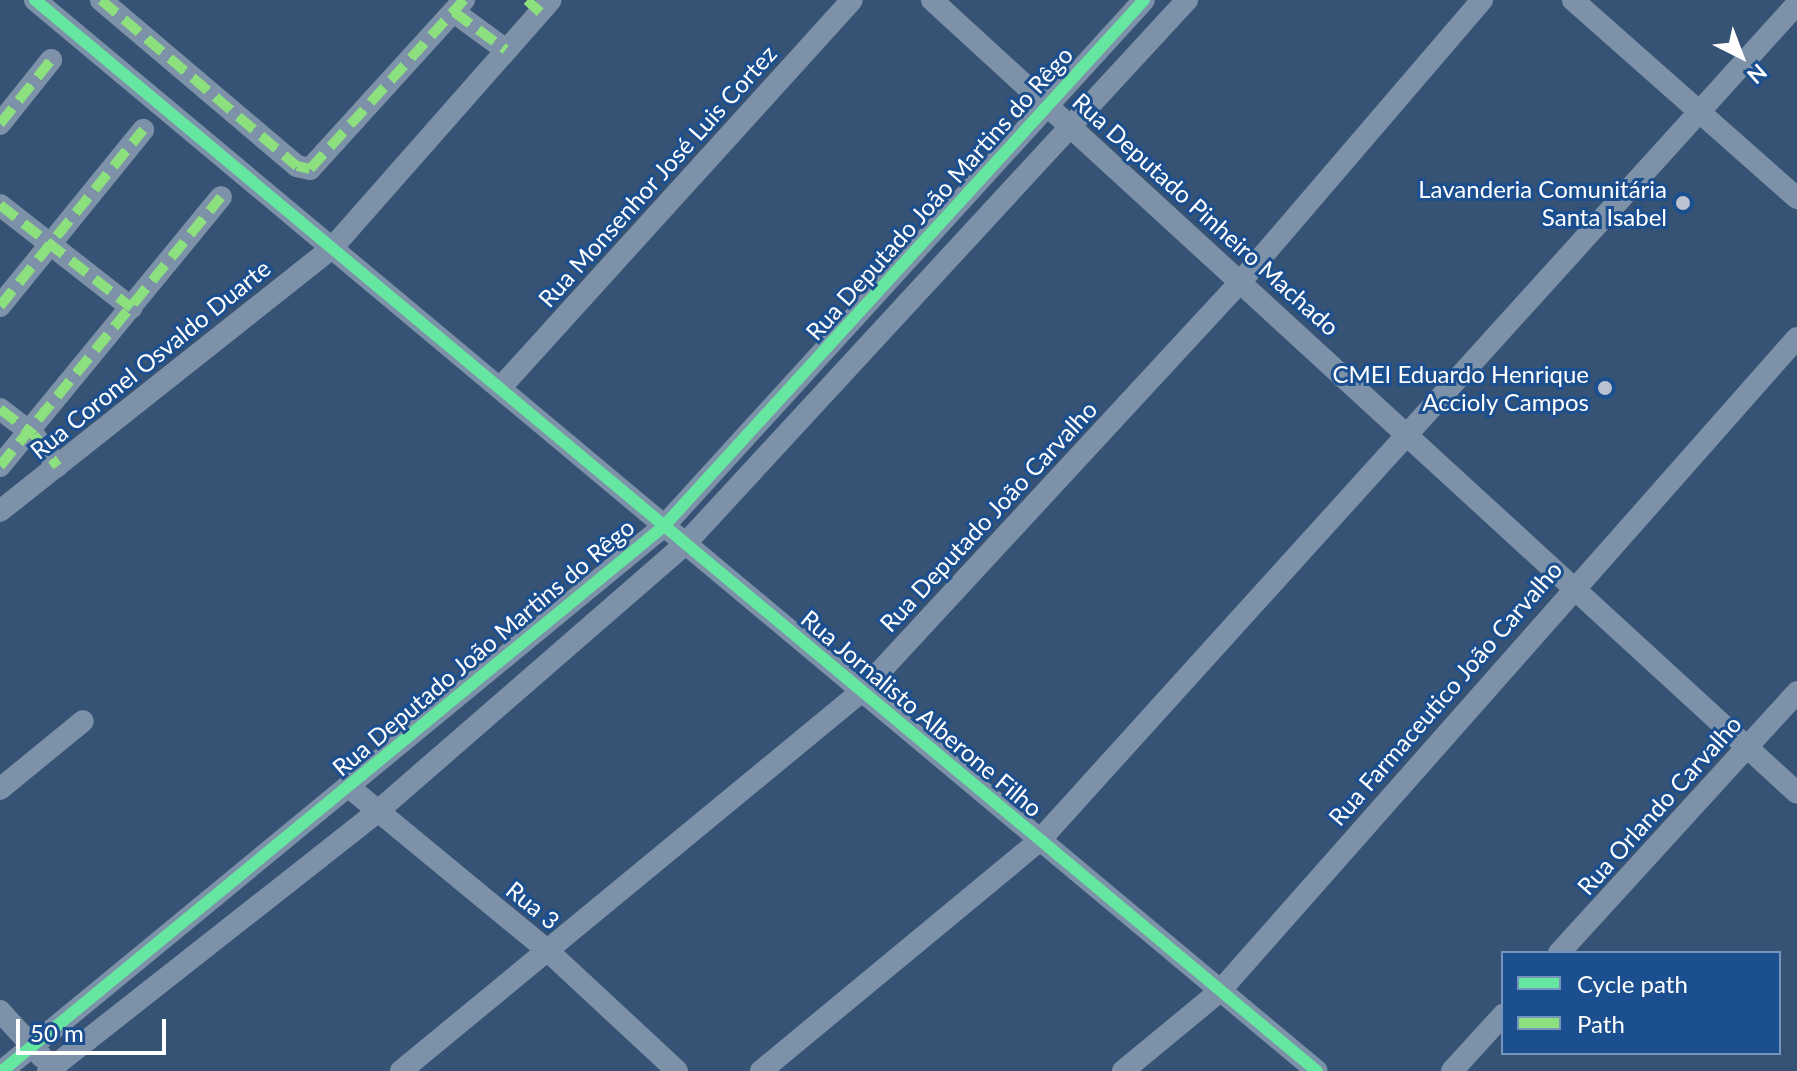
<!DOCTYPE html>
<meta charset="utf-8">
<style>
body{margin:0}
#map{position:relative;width:1797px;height:1071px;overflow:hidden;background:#365274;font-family:Lato,sans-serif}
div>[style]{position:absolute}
.minor>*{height:22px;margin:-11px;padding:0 11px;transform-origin:11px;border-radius:11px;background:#7d92a8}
.quiet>*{height:10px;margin-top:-5px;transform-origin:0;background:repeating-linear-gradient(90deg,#8de07e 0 20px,transparent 0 30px)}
.cycleway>*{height:12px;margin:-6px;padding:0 6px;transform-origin:6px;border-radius:6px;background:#66e7a1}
.dots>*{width:22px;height:22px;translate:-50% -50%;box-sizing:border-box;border:4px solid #1b4f8f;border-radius:50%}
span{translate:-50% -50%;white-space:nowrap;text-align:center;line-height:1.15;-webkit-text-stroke:6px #1b4f8f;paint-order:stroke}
.street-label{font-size:24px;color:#fff}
.poi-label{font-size:24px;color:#fff}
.right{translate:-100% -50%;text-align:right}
.legend{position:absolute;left:1501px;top:951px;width:280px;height:104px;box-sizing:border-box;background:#1b4f8f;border:2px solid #7695bc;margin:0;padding:10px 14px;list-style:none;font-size:24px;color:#fff}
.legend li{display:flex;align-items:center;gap:16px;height:40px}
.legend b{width:40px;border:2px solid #7695bc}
.north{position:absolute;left:1701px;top:16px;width:80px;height:80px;-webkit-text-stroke:6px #1b4f8f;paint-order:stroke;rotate:138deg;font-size:22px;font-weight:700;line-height:32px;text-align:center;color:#fff}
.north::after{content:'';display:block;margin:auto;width:28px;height:36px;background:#fff;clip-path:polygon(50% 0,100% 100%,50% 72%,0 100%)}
.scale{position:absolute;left:16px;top:1019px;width:150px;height:36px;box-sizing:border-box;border:4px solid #fff;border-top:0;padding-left:10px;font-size:24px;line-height:28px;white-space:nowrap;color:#fff;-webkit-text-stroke:6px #1b4f8f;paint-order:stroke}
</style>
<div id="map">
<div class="minor">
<i style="left:35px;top:0;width:1670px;rotate:39.88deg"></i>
<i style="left:101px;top:0;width:257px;rotate:40.3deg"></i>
<i style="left:297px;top:166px;width:13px;rotate:13deg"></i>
<i style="left:310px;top:169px;width:229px;rotate:-47.7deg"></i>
<i style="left:932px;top:0;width:1173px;rotate:42.51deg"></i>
<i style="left:1573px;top:0;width:299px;rotate:41.5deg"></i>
<i style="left:454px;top:12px;width:64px;rotate:36.2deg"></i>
<i style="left:0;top:124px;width:82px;rotate:-51.4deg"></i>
<i style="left:0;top:205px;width:167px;rotate:38deg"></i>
<i style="left:0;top:306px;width:227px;rotate:-50.9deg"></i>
<i style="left:501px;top:387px;width:522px;rotate:-47.79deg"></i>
<i style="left:0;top:409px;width:43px;rotate:37.4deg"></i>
<i style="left:34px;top:435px;width:39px;rotate:53deg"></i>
<i style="left:0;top:466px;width:348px;rotate:-50.6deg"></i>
<i style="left:0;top:511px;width:425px;rotate:-38.4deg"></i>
<i style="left:333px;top:247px;width:329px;rotate:-48.6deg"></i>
<i style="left:349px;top:787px;width:258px;rotate:39.5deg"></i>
<i style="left:548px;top:951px;width:176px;rotate:42.9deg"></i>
<i style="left:0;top:789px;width:107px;rotate:-39.3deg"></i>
<i style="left:1559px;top:953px;width:353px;rotate:-47.6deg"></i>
<i style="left:0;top:1011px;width:62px;rotate:47.6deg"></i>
<i style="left:2px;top:1071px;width:857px;rotate:-39.46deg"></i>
<i style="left:664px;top:526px;width:712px;rotate:-47.62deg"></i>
<i style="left:48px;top:1071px;width:420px;rotate:-38.2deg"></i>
<i style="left:378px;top:811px;width:408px;rotate:-41deg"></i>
<i style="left:686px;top:543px;width:739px;rotate:-47.3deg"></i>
<i style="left:401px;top:1071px;width:597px;rotate:-39.5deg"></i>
<i style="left:862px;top:691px;width:560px;rotate:-47.24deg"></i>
<i style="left:1242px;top:280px;width:369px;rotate:-49.4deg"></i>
<i style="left:761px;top:1071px;width:361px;rotate:-39.6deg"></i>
<i style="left:1039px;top:841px;width:1129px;rotate:-47.84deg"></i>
<i style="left:1123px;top:1071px;width:126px;rotate:-39.5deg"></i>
<i style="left:1220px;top:991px;width:871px;rotate:-48.54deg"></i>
<i style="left:1452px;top:1071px;width:76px;rotate:-47.7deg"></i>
</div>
<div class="quiet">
<i style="left:101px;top:0;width:257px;rotate:40.3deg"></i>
<i style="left:297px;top:166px;width:13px;rotate:13deg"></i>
<i style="left:310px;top:169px;width:229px;rotate:-47.7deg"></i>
<i style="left:527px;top:0;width:18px;rotate:43deg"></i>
<i style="left:454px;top:12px;width:64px;rotate:36.2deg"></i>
<i style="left:0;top:124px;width:82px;rotate:-51.4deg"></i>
<i style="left:0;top:205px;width:167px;rotate:38deg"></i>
<i style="left:0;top:306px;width:227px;rotate:-50.9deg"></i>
<i style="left:0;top:409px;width:43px;rotate:37.4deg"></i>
<i style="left:34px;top:435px;width:39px;rotate:53deg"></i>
<i style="left:0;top:466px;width:348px;rotate:-50.6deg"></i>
</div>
<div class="cycleway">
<i style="left:35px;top:0;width:1670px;rotate:39.88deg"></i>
<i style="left:2px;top:1071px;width:857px;rotate:-39.46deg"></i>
<i style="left:664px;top:526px;width:712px;rotate:-47.62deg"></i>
</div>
<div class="dots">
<i style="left:1683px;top:203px;background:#b9c2ce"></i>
<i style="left:1605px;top:388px;background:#b9c2ce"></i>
</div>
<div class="street-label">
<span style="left:657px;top:176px;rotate:-48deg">Rua Monsenhor José Luis Cortez</span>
<span style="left:939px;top:193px;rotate:-48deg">Rua Deputado João Martins do Rêgo</span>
<span style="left:1206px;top:214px;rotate:42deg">Rua Deputado Pinheiro Machado</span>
<span style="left:150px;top:359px;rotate:-39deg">Rua Coronel Osvaldo Duarte</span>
<span style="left:988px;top:516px;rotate:-47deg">Rua Deputado João Carvalho</span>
<span style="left:483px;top:647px;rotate:-40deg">Rua Deputado João Martins do Rêgo</span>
<span style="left:1445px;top:693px;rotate:-49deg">Rua Farmaceutico João Carvalho</span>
<span style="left:922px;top:713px;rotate:40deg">Rua Jornalisto Alberone Filho</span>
<span style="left:1659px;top:805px;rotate:-48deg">Rua Orlando Carvalho</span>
<span style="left:533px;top:905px;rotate:39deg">Rua 3</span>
</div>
<div class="poi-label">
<span class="right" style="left:1667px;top:203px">Lavanderia Comunitária<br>Santa Isabel</span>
<span class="right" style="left:1589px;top:388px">CMEI Eduardo Henrique<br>Accioly Campos</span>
</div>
<ul class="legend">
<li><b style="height:10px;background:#66e7a1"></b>Cycle path</li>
<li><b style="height:10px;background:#8de07e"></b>Path</li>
</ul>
<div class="north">N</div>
<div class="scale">50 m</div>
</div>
